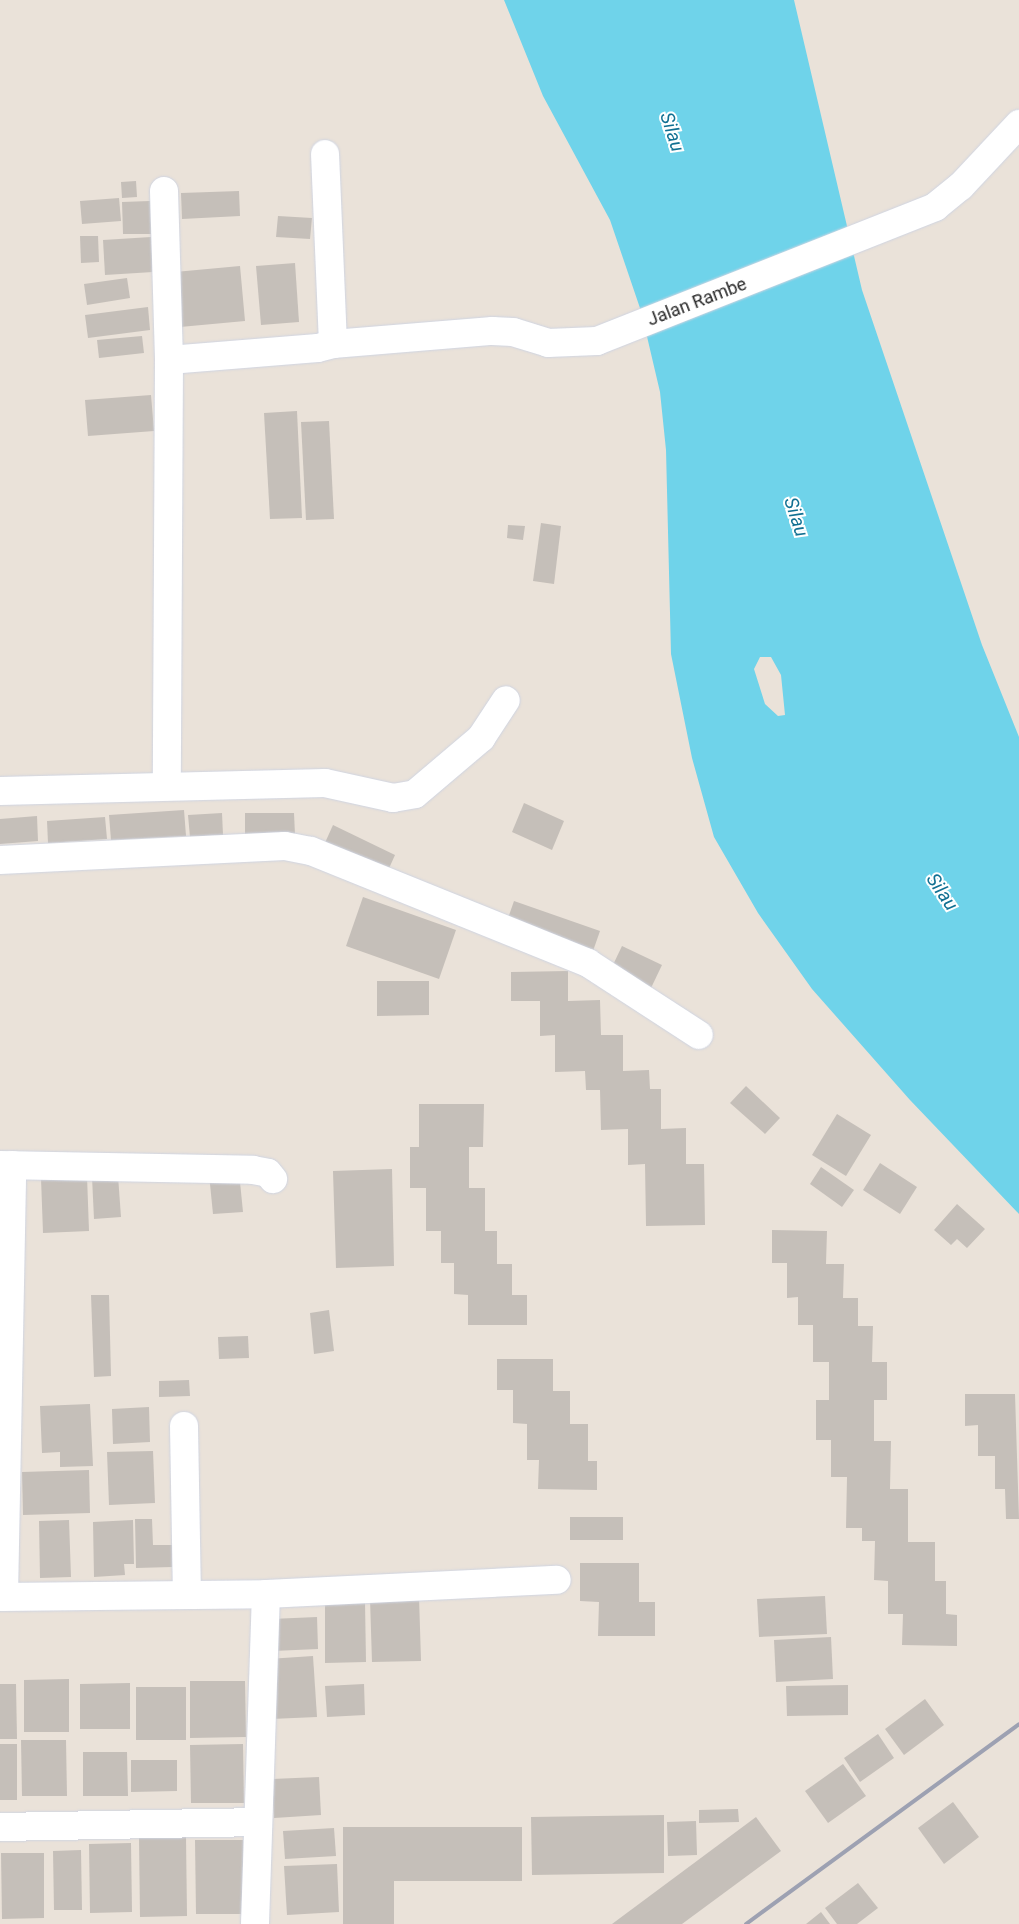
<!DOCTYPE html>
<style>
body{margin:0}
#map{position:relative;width:1019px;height:1924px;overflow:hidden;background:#eae2d9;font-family:Roboto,sans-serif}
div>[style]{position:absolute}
.water>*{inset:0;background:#6fd3ea}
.building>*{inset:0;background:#c5bfb9}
.roads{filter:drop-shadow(0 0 1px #cfd4e1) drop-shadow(0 0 1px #cfd4e1)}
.street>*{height:28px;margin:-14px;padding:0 14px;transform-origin:14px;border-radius:14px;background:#fff}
.rail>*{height:4px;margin:-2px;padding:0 2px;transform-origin:2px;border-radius:2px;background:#9da1b2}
span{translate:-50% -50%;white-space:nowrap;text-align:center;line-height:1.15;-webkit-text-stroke:4px #fff;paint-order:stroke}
.street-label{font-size:18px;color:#282828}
.water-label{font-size:19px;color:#117092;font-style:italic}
</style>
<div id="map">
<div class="water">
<i style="clip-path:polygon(evenodd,504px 0,794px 0,862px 290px,982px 645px,1019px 737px,1019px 1214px,910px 1100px,812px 989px,758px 913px,714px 837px,692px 758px,671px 654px,666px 450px,660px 392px,641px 311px,610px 220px,543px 96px,504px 0,760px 657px,771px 657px,781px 675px,785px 715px,778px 716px,765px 704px,754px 669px,760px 657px)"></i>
</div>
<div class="building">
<i style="clip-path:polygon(136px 181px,137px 197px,122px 198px,121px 182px)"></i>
<i style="clip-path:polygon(239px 191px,240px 216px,182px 219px,181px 193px)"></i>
<i style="clip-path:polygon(119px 198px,121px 221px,82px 224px,80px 201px)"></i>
<i style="clip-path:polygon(150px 201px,151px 234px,123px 234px,122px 202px)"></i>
<i style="clip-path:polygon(278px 216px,312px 218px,310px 239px,276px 237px)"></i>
<i style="clip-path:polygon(80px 236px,98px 236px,99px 262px,81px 263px)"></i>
<i style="clip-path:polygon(151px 237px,153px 272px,105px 275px,103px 240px)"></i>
<i style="clip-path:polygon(295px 263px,299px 322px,261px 325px,256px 266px)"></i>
<i style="clip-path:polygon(240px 266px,245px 321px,180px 327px,175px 272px)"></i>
<i style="clip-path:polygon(127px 278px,130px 298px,87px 305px,84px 284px)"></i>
<i style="clip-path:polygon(148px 307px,150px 330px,88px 338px,85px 315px)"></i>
<i style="clip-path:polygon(142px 336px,144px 353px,99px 358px,97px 340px)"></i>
<i style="clip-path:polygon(151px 395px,154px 431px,88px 436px,85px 400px)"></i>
<i style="clip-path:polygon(297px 411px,302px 518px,270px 519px,264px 413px)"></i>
<i style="clip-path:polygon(329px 421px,334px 519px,306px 520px,301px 422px)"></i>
<i style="clip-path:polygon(541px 523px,561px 526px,554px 584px,533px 581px)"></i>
<i style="clip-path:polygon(508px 525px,525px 526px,523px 540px,507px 538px)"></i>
<i style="clip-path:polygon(524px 803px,564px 821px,552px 850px,512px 832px)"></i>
<i style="clip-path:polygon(184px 810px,186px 836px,111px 840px,109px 815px)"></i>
<i style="clip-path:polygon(222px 813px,223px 835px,190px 837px,188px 815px)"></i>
<i style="clip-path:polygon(245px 813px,294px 813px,295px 835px,245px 836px)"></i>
<i style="clip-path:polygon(37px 816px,38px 841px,0 844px,0 819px)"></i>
<i style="clip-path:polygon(105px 817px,107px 839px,48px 843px,47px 821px)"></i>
<i style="clip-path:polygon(333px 825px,395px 855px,386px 875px,324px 845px)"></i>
<i style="clip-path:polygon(363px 897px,456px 930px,439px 979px,346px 946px)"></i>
<i style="clip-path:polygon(514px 901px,600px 931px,593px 951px,507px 921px)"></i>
<i style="clip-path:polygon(622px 946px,662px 965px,651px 988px,611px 969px)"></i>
<i style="clip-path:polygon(568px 971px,568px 1001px,600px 1000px,601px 1035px,623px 1035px,623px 1071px,649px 1070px,650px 1089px,661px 1089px,661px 1129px,686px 1128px,686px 1164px,704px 1164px,705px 1225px,646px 1226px,645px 1164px,628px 1165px,628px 1129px,601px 1130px,600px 1090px,586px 1090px,585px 1071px,555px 1072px,555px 1035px,540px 1036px,540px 1001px,511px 1001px,511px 972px)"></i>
<i style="clip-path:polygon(377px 981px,429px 981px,429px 1015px,377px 1016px)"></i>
<i style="clip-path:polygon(746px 1086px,780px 1118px,765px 1134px,730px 1103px)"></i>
<i style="clip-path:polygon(419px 1104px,484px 1104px,483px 1147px,469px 1147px,469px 1188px,485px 1188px,485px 1231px,497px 1231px,497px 1264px,512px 1264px,512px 1295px,527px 1295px,527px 1325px,468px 1325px,468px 1295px,454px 1294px,454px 1263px,441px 1263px,441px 1231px,426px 1231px,426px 1188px,410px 1188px,410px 1147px,419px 1147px)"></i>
<i style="clip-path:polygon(837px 1114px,871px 1135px,846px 1176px,812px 1155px)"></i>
<i style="clip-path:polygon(880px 1163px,917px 1187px,900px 1214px,863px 1190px)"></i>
<i style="clip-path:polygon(821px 1167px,854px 1190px,842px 1207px,810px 1184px)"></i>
<i style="clip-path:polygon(392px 1169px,394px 1266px,336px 1268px,333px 1171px)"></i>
<i style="clip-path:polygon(239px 1172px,243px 1212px,213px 1214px,209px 1174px)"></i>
<i style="clip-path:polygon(87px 1176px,89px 1231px,43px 1233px,41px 1178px)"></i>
<i style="clip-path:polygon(118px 1176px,121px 1217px,94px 1219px,92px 1177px)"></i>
<i style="clip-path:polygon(957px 1204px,985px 1229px,967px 1248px,957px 1239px,951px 1245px,934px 1230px)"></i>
<i style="clip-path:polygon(772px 1230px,827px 1231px,826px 1264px,844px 1264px,843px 1298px,858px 1298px,858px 1326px,873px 1326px,872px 1362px,887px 1362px,887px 1400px,874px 1400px,874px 1441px,891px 1441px,890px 1489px,908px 1489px,908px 1542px,935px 1542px,935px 1581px,946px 1581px,946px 1614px,957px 1615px,957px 1646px,902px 1645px,903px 1614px,888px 1614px,888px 1581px,874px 1580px,875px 1541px,862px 1541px,862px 1528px,846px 1528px,847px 1477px,831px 1477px,831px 1440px,816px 1440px,816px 1400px,829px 1400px,829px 1362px,813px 1362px,813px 1325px,798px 1325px,798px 1297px,787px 1298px,787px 1263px,772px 1263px)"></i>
<i style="clip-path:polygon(91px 1295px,109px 1295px,111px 1376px,94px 1377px)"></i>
<i style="clip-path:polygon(329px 1310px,334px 1351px,314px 1354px,310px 1313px)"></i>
<i style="clip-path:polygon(248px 1336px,249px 1358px,219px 1359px,218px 1337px)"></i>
<i style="clip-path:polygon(497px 1359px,553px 1359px,553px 1391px,570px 1391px,570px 1424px,588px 1424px,588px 1461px,597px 1461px,597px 1490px,538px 1489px,539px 1460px,527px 1460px,527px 1424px,513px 1423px,513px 1390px,497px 1390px)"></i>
<i style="clip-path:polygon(189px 1380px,190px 1396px,159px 1397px,159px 1381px)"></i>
<i style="clip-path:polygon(965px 1394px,1015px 1394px,1019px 1519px,1006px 1519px,1005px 1489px,995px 1489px,995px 1456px,978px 1456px,978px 1425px,965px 1426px)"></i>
<i style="clip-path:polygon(90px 1404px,93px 1466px,60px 1467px,60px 1452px,42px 1453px,40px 1406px)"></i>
<i style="clip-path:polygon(149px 1407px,150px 1442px,113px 1444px,112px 1409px)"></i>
<i style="clip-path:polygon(153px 1451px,155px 1503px,109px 1505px,107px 1452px)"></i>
<i style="clip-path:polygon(89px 1470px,90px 1513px,23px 1515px,22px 1472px)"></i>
<i style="clip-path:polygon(570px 1517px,623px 1517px,623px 1540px,570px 1540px)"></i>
<i style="clip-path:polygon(135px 1519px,152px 1519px,153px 1545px,172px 1545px,172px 1567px,136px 1568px)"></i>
<i style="clip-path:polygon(69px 1520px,71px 1577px,40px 1578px,39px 1521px)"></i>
<i style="clip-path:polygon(133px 1520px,134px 1564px,124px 1564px,125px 1575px,94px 1577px,93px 1522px)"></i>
<i style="clip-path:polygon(580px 1563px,639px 1563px,639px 1602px,655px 1602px,655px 1636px,598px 1636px,599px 1602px,580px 1601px)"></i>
<i style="clip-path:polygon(825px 1596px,827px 1634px,759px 1637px,757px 1599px)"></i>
<i style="clip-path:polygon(419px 1597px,421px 1661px,372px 1662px,370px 1599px)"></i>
<i style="clip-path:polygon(325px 1602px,365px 1602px,366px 1662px,325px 1663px)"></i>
<i style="clip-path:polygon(317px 1617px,318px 1649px,273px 1651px,271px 1619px)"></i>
<i style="clip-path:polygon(831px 1637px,833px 1679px,776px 1682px,774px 1640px)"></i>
<i style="clip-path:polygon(313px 1656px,317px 1717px,271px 1719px,268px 1659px)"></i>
<i style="clip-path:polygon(69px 1679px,69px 1732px,24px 1732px,24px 1680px)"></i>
<i style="clip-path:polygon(190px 1681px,245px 1681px,246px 1737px,190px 1738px)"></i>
<i style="clip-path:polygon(130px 1683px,130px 1729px,80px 1729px,80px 1684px)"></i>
<i style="clip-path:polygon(0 1684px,16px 1684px,17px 1739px,0 1739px)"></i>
<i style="clip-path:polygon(364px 1684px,365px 1715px,327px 1717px,325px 1686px)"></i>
<i style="clip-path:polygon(848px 1685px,848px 1715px,787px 1716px,786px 1686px)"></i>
<i style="clip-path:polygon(136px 1687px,186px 1687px,186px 1740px,136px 1740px)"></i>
<i style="clip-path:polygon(925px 1699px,944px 1725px,904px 1755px,885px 1729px)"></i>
<i style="clip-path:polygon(878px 1734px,894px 1758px,860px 1782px,844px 1758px)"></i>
<i style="clip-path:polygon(21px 1740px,66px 1740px,67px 1796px,22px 1796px)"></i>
<i style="clip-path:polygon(0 1744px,17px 1744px,17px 1800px,0 1800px)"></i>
<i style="clip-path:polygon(243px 1744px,244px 1803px,191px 1803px,190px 1745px)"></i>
<i style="clip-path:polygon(83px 1752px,127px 1752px,128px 1796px,83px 1796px)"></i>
<i style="clip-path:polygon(131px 1760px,177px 1760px,177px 1791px,131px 1792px)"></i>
<i style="clip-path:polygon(843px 1764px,866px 1796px,828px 1823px,805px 1791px)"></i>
<i style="clip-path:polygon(319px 1777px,321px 1815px,274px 1818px,272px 1779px)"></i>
<i style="clip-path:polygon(953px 1802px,979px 1837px,944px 1864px,918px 1828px)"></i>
<i style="clip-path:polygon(738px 1809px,739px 1822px,699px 1823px,699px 1810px)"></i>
<i style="clip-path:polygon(664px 1815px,664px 1873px,532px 1875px,531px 1817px)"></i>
<i style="clip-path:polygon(756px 1817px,781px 1851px,682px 1924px,612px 1924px)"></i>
<i style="clip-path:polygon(696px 1821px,697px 1855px,668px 1856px,667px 1822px)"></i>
<i style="clip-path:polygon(343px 1827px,522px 1827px,522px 1881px,394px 1881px,394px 1924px,343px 1924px)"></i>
<i style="clip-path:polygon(334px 1828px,336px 1856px,285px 1859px,283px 1831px)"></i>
<i style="clip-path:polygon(186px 1837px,187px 1916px,140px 1917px,139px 1838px)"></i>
<i style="clip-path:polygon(195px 1840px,243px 1840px,244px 1914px,196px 1914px)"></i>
<i style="clip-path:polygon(131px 1843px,132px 1912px,90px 1913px,89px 1844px)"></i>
<i style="clip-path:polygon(81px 1850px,82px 1910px,54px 1910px,53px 1851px)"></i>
<i style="clip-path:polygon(1px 1853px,44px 1853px,44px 1918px,2px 1919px)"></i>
<i style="clip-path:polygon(337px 1864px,339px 1912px,287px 1915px,284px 1866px)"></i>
<i style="clip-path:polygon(858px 1883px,878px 1908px,857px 1924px,837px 1924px,825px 1908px)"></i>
<i style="clip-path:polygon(821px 1912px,830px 1924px,806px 1924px)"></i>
</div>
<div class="roads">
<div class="street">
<i style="left:164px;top:191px;width:169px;rotate:88.3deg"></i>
<i style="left:169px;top:360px;width:424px;rotate:90.3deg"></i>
<i style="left:333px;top:344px;width:160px;rotate:-4.7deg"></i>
<i style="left:492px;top:331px;width:21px;rotate:3deg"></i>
<i style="left:513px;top:332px;width:37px;rotate:17deg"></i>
<i style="left:548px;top:343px;width:49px;rotate:-2.3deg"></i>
<i style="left:597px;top:341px;width:364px;rotate:-21.6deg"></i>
<i style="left:935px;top:207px;width:33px;rotate:-39deg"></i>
<i style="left:961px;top:186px;width:85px;rotate:-46.9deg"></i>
<i style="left:169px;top:360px;width:149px;rotate:-4.6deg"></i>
<i style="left:318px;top:348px;width:16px;rotate:-15deg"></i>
<i style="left:333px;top:344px;width:190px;rotate:-92.4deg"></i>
<i style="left:0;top:791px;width:325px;rotate:-1.4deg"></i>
<i style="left:325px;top:783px;width:70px;rotate:12.4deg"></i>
<i style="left:393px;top:798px;width:22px;rotate:-10deg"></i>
<i style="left:415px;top:794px;width:87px;rotate:-40.3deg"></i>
<i style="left:481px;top:738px;width:45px;rotate:-56.7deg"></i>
<i style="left:0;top:860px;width:285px;rotate:-2.8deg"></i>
<i style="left:285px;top:846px;width:26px;rotate:11deg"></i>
<i style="left:311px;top:851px;width:299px;rotate:22deg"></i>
<i style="left:588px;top:963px;width:132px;rotate:33deg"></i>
<i style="left:0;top:1165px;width:253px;rotate:1.1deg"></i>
<i style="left:253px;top:1170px;width:15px;rotate:11deg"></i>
<i style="left:268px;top:1173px;width:8px;rotate:50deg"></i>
<i style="left:184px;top:1426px;width:168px;rotate:89deg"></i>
<i style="left:0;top:1597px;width:266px;rotate:-0.6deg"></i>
<i style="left:266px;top:1594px;width:291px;rotate:-2.8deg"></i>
<i style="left:4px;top:1597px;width:432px;rotate:-88.9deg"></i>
<i style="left:0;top:1827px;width:256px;rotate:-1.1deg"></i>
<i style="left:255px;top:1924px;width:330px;rotate:-88.1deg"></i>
</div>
</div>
<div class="rail">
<i style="left:746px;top:1924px;width:338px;rotate:-36.2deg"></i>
</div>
<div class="street-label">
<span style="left:697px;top:302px;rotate:-21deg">Jalan Rambe</span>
</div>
<div class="water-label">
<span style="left:672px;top:132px;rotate:72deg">Silau</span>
<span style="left:796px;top:517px;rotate:72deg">Silau</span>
<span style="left:942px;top:892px;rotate:56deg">Silau</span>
</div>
</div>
